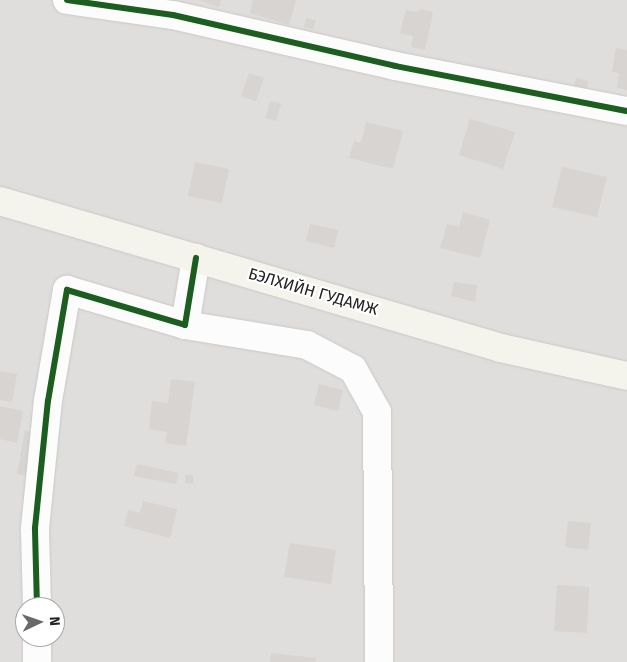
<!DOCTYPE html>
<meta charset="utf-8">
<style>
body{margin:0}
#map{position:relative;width:627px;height:662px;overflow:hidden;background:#f0eeeb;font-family:"Fira Sans",sans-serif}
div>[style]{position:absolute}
.residential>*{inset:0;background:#dfdedc}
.building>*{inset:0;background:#d7d4d2}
.roads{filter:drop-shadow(0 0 1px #c9c8c7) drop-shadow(0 0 1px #c9c8c7)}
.minor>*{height:28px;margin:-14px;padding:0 14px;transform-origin:14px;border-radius:14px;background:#fdfcfc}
.secondary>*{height:28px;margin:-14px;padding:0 14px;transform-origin:14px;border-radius:14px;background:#f4f4ed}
.cycleway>*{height:6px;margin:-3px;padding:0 3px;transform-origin:3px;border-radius:3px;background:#1b5e20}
span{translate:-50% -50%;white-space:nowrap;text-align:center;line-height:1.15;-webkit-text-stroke:4px #fff;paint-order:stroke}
.street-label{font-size:16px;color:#222}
.north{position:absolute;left:15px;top:597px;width:50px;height:50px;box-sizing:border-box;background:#fff;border:1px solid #a7a7a7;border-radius:50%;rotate:87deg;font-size:14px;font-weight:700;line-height:20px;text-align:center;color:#222}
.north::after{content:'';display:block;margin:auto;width:18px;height:22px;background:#6a6968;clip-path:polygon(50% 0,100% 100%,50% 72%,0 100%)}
</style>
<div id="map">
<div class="residential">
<i style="clip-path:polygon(evenodd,0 0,627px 0,627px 662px,0 662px,0 0,25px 607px,55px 607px,55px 637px,25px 637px,25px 607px)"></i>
</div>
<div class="building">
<i style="clip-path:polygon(198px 0,221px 0,219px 7px)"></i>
<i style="clip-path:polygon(253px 0,296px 0,289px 25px,250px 13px)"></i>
<i style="clip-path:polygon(419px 9px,433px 12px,425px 50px,411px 47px,413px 36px,400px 33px,406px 10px,418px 12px)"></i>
<i style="clip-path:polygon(306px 18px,316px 20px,313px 29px,304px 27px)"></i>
<i style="clip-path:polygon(616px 48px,627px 50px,627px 90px,617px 88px,619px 73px,612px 72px)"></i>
<i style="clip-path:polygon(249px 73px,264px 78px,256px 101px,241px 96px)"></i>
<i style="clip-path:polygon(576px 78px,588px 81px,587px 88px,574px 86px)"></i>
<i style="clip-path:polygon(271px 101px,281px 104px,276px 121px,265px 118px)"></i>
<i style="clip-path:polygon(470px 119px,515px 132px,503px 169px,459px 155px)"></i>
<i style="clip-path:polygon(366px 122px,403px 131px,393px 169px,349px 158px,354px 141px,361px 143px)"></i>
<i style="clip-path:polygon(195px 162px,229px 169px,222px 203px,188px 196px)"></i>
<i style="clip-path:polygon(562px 167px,607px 177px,597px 217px,552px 207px)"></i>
<i style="clip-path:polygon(463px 212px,490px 220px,480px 258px,440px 248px,447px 224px,459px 227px)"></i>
<i style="clip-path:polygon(310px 224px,338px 230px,334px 248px,306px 241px)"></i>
<i style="clip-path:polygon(454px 282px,477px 285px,475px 302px,451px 296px)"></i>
<i style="clip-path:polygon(0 371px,17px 374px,12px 402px,0 400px)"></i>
<i style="clip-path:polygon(171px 379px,195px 382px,186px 446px,165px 443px,167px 432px,149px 429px,152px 401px,168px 403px)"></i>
<i style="clip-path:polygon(319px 384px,343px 390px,338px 411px,314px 405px)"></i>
<i style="clip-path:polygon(0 406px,23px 411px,17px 443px,0 439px)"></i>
<i style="clip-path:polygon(25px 430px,37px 434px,27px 476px,17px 474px)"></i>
<i style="clip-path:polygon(137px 464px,178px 473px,176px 484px,134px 476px)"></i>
<i style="clip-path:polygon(185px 475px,193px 475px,193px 484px,185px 483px)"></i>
<i style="clip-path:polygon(143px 501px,177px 509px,170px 538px,124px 526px,128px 510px,140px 513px)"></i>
<i style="clip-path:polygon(568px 521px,591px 523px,588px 550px,565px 547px)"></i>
<i style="clip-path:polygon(290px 543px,336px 550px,331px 584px,284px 577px)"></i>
<i style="clip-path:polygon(557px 585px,589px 587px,587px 633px,554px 631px)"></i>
<i style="clip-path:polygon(271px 653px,316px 658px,315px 662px,270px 662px)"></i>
</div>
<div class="roads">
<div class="minor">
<i style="left:67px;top:0;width:107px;rotate:8.1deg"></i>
<i style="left:173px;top:15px;width:228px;rotate:12.9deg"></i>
<i style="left:395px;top:66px;width:236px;rotate:11deg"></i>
<i style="left:185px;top:325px;width:124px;rotate:9.3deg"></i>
<i style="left:307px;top:345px;width:52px;rotate:27.6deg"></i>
<i style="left:353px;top:369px;width:49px;rotate:60.8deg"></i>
<i style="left:377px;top:412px;width:250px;rotate:89.5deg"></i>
<i style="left:37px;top:607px;width:79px;rotate:-91.5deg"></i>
<i style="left:35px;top:528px;width:128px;rotate:-84.2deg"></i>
<i style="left:48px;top:401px;width:113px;rotate:-80.3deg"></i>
<i style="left:67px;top:290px;width:123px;rotate:16.5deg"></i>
<i style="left:185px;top:325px;width:68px;rotate:-80.7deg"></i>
<i style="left:37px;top:637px;width:25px;rotate:90deg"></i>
</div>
<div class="secondary">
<i style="left:0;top:201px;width:522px;rotate:16.35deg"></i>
<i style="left:501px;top:348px;width:129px;rotate:12.5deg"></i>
</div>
</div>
<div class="cycleway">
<i style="left:67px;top:0;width:107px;rotate:8.1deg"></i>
<i style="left:173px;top:15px;width:228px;rotate:12.9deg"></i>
<i style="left:395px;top:66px;width:236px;rotate:11deg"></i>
<i style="left:37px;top:607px;width:79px;rotate:-91.5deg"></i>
<i style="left:35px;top:528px;width:128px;rotate:-84.2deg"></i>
<i style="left:48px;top:401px;width:113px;rotate:-80.3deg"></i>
<i style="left:67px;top:290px;width:123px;rotate:16.5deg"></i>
<i style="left:185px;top:325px;width:68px;rotate:-80.7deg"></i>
</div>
<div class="street-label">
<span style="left:313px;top:292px;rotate:16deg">БЭЛХИЙН ГУДАМЖ</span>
</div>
<div class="north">N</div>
</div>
